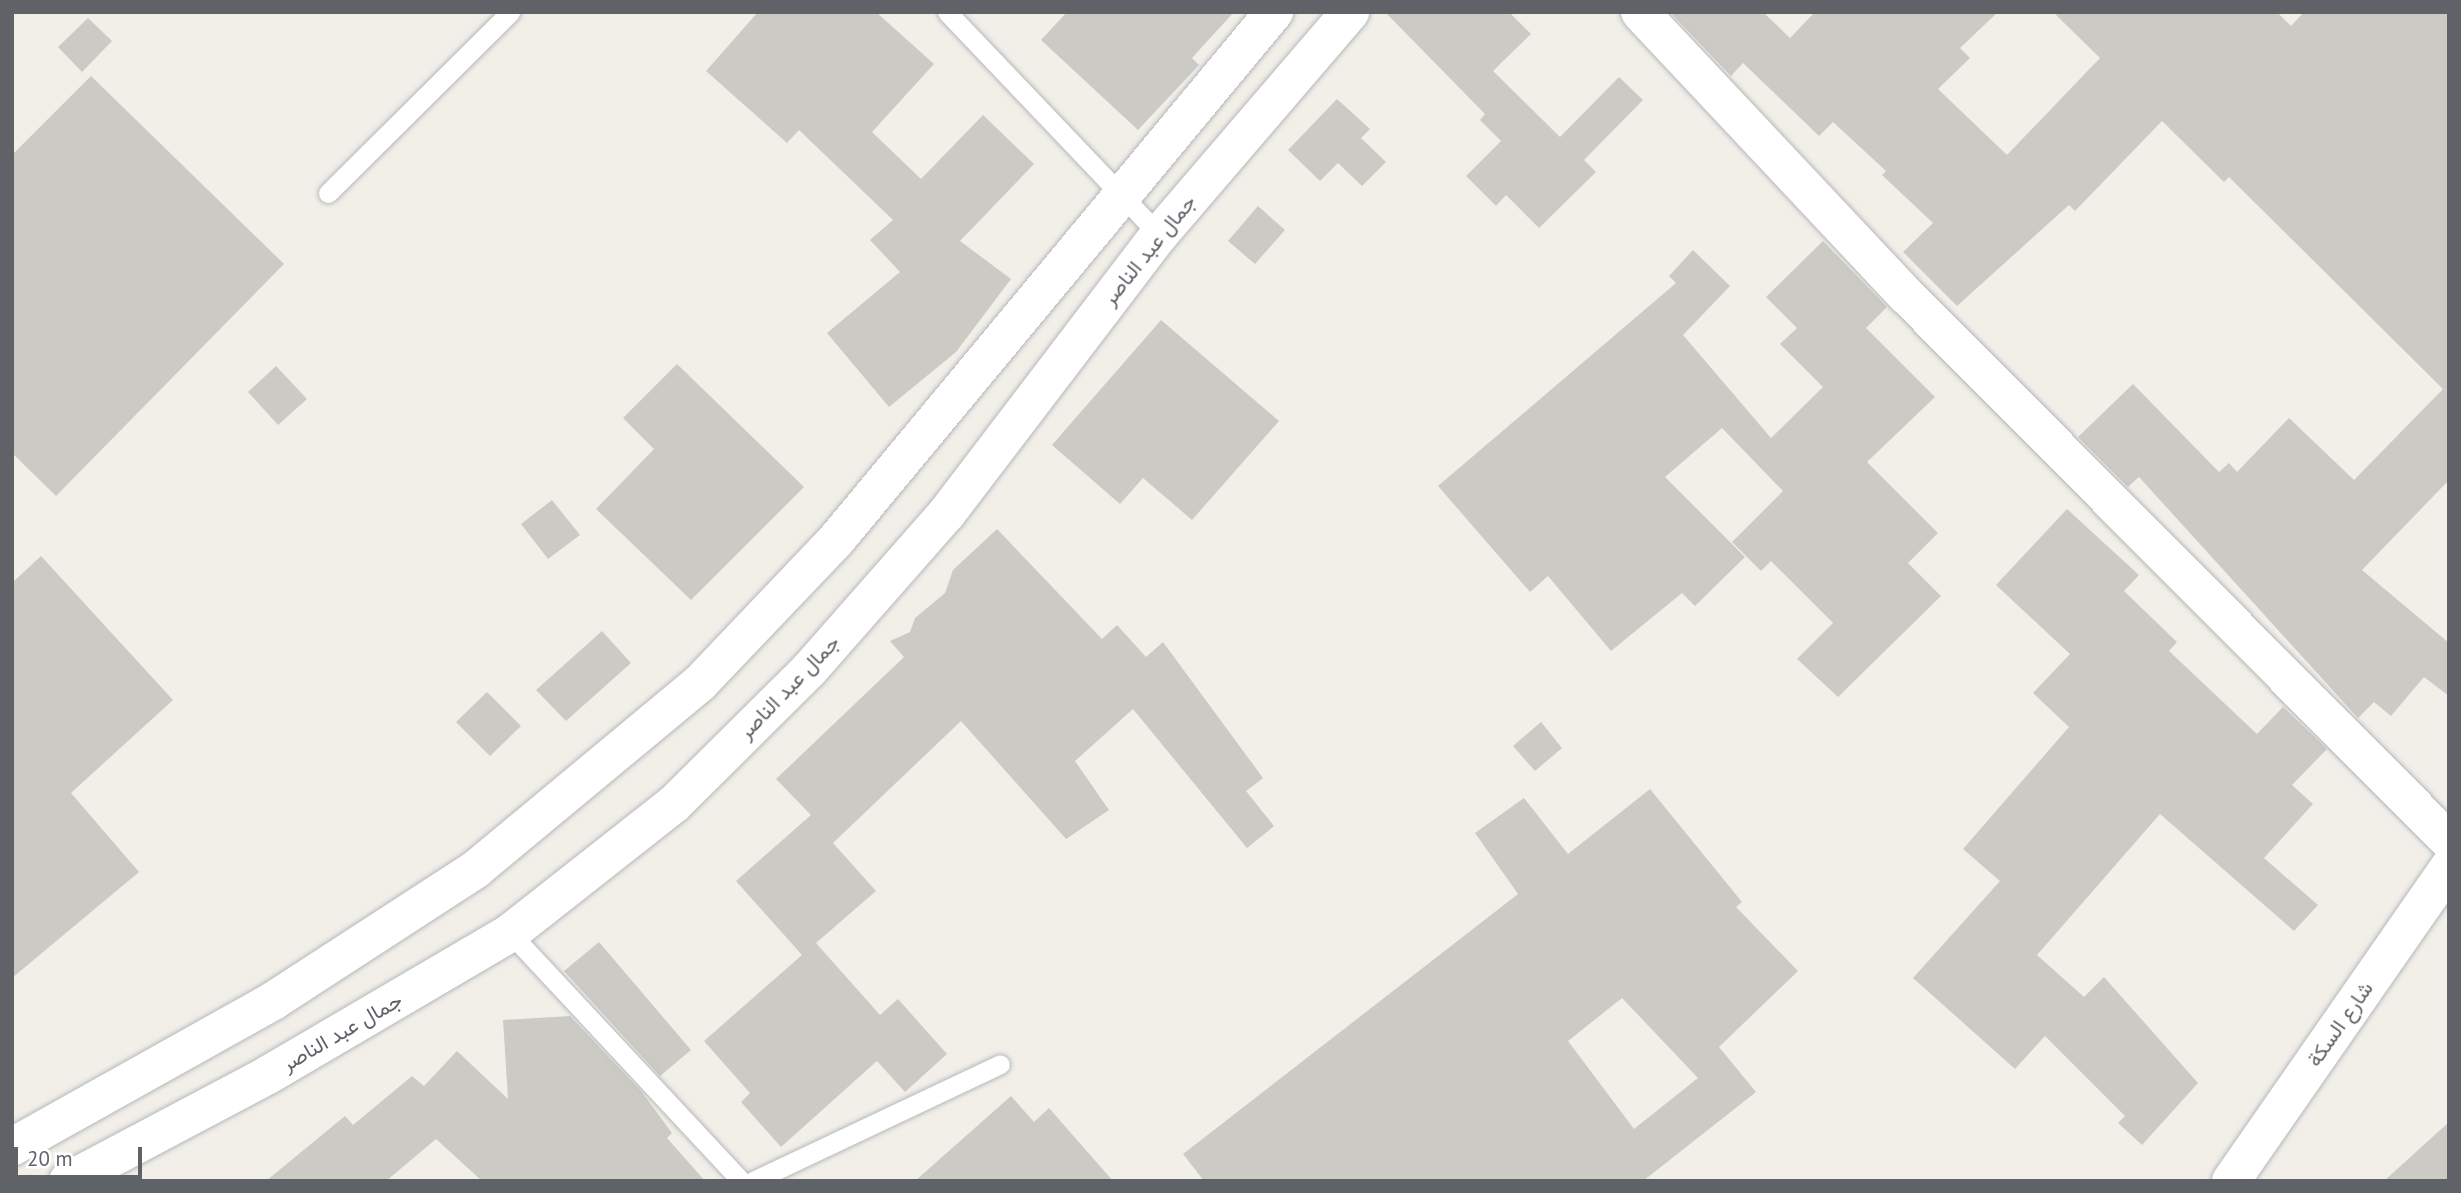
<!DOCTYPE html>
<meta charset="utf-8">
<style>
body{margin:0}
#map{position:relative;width:2461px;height:1193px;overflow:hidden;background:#f1efe8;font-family:"PT Sans",Vazirmatn,sans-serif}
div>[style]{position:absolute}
.building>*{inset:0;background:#cccac5}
.roads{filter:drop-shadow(0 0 2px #b5b8bc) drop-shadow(0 0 2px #b5b8bc)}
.service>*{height:19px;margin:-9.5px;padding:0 9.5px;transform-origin:9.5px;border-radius:9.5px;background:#fff}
.minor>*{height:38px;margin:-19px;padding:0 19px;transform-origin:19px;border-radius:19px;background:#fff}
.secondary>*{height:38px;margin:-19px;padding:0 19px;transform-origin:19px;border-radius:19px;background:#fff}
span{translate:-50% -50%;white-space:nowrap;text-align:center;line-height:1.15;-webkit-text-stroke:6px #fff;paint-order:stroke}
.street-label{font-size:21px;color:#5f6368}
.frame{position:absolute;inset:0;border:14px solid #5f6368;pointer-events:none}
.scale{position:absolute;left:14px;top:1147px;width:128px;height:32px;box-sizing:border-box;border:4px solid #5f6368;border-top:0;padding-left:9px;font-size:21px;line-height:24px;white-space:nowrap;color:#5f6368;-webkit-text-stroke:5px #fff;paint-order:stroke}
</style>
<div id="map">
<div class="building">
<i style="clip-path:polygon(758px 12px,876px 12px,934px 64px,872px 132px,921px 179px,983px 115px,1034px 164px,960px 241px,1011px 279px,956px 352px,889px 407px,827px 333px,900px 272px,870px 240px,893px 220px,799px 130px,787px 143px,706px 71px)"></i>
<i style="clip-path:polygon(1067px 12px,1234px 12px,1192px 58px,1199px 65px,1138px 130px,1041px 40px)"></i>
<i style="clip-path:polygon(1385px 12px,1509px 12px,1531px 34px,1493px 71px,1560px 137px,1619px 77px,1643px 100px,1584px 160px,1596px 172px,1539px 228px,1506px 195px,1496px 206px,1466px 176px,1501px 141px,1480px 120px,1485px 114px)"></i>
<i style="clip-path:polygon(1670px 12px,1763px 12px,1790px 38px,1815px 12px,1998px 12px,1960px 48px,1970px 58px,1938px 89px,2007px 155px,2100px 58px,2053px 12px,2277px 12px,2291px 26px,2304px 12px,2449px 12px,2449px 480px,2362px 570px,2449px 643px,2449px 696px,2424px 677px,2391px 716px,2374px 702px,2358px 718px,2139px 477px,2128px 487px,2078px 437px,2133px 384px,2219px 472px,2229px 463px,2237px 472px,2289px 418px,2354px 480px,2443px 389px,2229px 177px,2224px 182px,2162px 121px,2075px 211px,2069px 205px,1957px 306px,1903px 252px,1933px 223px,1882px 175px,1886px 171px,1833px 122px,1819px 136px,1743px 63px,1731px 76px)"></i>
<i style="clip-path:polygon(88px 18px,112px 41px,82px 72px,58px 47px)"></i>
<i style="clip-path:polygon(91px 76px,284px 264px,56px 496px,12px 453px,12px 155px)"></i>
<i style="clip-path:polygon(1337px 99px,1370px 129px,1361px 138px,1386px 162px,1362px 186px,1338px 163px,1320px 181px,1288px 150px)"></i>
<i style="clip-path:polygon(1258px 206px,1285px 230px,1255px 264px,1228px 241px)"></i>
<i style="clip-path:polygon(1823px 241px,1887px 307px,1866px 328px,1935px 397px,1867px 462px,1938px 533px,1908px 563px,1941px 596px,1838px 697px,1797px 659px,1833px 623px,1771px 561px,1761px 571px,1732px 542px,1783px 491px,1722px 428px,1665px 477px,1745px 557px,1695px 606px,1682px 593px,1611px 651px,1548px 576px,1530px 592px,1438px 486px,1676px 283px,1669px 276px,1693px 250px,1730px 286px,1683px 335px,1771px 438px,1823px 387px,1780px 344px,1797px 328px,1766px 297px)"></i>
<i style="clip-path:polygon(1161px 320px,1279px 421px,1192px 520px,1143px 478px,1120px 504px,1052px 445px)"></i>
<i style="clip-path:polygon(677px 364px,804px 487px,691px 600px,596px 509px,654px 449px,623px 418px)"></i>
<i style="clip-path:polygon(276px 366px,307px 399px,278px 425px,248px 392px)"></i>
<i style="clip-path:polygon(552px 500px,580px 535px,548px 559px,521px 524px)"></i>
<i style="clip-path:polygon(2067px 509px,2139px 575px,2124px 591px,2177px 642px,2169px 651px,2257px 734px,2283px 707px,2327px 749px,2292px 785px,2313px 804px,2264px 858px,2318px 905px,2294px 931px,2160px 814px,2037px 955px,2084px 997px,2104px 977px,2198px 1083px,2142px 1145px,2118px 1123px,2125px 1116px,2045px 1036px,2015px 1069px,1913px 978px,2000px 881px,1963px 849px,2069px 727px,2033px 693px,2070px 654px,1996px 585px)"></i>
<i style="clip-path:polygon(997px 529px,1102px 639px,1117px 625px,1146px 657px,1163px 642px,1263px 778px,1246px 791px,1274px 826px,1247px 848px,1133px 709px,1075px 761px,1109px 810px,1066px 839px,961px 721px,833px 843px,876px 891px,816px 943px,880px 1015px,898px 999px,947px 1054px,905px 1092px,877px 1061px,781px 1147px,741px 1102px,750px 1093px,704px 1041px,802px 955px,736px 881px,811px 815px,776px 779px,904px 657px,890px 641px,910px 632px,915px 618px,945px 593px,953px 570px)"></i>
<i style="clip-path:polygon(41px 556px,173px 700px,71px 793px,139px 872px,12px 978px,12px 583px)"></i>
<i style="clip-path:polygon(602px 631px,631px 663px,566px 721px,536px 690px)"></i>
<i style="clip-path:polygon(487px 692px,521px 726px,490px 756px,456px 722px)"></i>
<i style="clip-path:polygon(1541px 722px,1562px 748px,1535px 771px,1513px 746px)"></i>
<i style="clip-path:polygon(evenodd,1650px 789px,1742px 902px,1736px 907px,1798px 971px,1719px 1047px,1756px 1092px,1643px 1181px,1204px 1181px,1183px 1154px,1518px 894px,1475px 833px,1524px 798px,1568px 854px,1650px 789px,1622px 998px,1698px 1078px,1634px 1129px,1568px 1041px,1622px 998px)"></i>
<i style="clip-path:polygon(599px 942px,691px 1050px,660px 1076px,564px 971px)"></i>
<i style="clip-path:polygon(570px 1016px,641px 1091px,672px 1133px,667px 1138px,705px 1181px,482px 1181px,436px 1139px,386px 1181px,266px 1181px,345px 1116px,353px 1125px,412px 1076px,424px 1086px,457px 1051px,508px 1099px,503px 1020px)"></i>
<i style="clip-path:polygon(1011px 1096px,1034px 1122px,1049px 1108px,1113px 1181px,915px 1181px)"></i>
<i style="clip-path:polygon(2449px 1122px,2449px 1181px,2384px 1181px)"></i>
</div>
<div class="roads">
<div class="service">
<i style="left:947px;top:12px;width:308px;rotate:46.4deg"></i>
<i style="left:328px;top:193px;width:257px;rotate:-44.8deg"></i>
<i style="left:510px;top:933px;width:339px;rotate:47deg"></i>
<i style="left:753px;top:1181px;width:273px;rotate:-25.3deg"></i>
</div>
<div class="minor">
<i style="left:1640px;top:12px;width:390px;rotate:46.8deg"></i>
<i style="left:1907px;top:296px;width:769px;rotate:45.16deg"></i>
<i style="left:2231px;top:1181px;width:382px;rotate:-55.2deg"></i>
</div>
<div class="secondary">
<i style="left:12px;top:1147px;width:299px;rotate:-29.2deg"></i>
<i style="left:273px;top:1001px;width:242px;rotate:-33deg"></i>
<i style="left:476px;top:869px;width:291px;rotate:-39.7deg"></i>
<i style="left:700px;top:683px;width:199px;rotate:-46.4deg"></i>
<i style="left:837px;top:539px;width:685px;rotate:-50.33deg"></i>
<i style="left:68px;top:1181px;width:226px;rotate:-27.9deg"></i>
<i style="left:268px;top:1075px;width:281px;rotate:-30.4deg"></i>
<i style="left:510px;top:933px;width:209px;rotate:-38.2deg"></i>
<i style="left:674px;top:804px;width:190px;rotate:-44.8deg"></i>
<i style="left:809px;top:670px;width:209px;rotate:-48.7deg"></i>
<i style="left:947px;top:513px;width:350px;rotate:-52.7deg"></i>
<i style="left:1159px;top:235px;width:294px;rotate:-49.4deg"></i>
</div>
</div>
<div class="street-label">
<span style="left:1149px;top:250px;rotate:-51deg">جمال عبد الناصر</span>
<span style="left:789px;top:687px;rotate:-46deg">جمال عبد الناصر</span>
<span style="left:2340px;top:1024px;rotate:-55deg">شارع السكة</span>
<span style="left:342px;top:1032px;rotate:-30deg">جمال عبد الناصر</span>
</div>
<div class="frame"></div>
<div class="scale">20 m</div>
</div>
